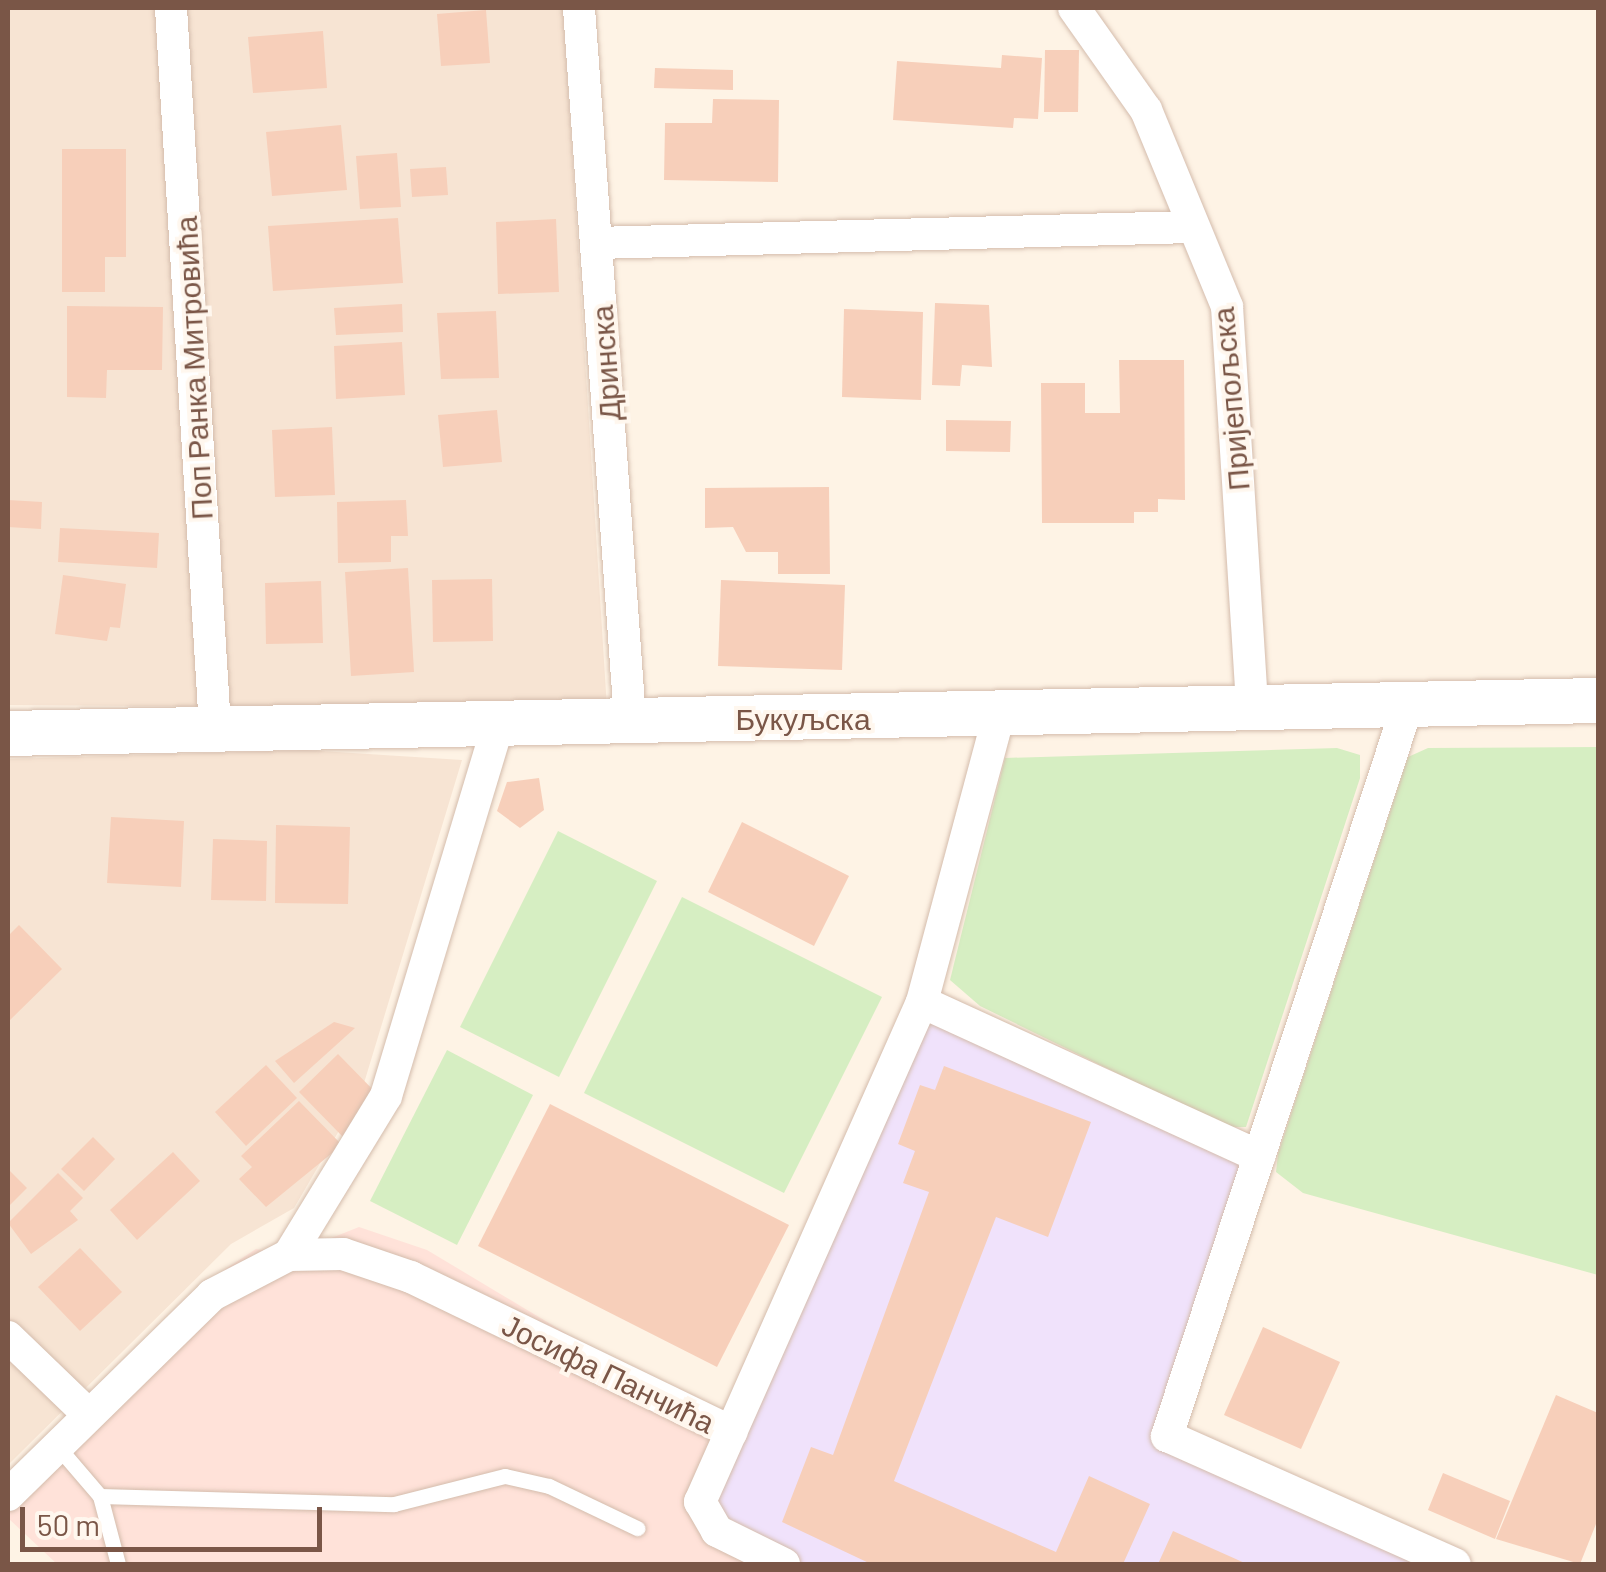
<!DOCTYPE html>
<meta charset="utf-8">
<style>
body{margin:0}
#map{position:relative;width:1606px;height:1572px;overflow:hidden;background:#fef3e5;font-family:Barlow,sans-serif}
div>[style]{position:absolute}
.residential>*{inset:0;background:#f7e4d3}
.commercial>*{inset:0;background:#ffe2d9}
.education>*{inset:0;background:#f0e2fb}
.green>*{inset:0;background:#d6eec2}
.building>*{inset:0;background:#f7cfba}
.roads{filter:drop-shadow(0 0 2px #d4bcac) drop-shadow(0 0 2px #d4bcac)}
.lane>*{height:15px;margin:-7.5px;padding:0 7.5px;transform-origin:7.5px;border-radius:7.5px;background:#fff}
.street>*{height:32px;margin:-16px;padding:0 16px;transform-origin:16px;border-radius:16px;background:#fff}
.secondary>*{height:45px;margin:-22.5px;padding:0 22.5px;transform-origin:22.5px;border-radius:22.5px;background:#fff}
span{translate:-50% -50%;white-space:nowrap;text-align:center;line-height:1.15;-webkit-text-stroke:8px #fff7ee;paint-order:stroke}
.street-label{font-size:30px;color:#7a5647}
.frame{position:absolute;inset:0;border:10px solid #7a5647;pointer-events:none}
.scale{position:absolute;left:20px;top:1507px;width:302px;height:45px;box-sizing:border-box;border:5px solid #7a5647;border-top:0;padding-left:12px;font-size:30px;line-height:35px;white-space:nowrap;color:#7a5647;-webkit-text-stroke:8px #fff7ee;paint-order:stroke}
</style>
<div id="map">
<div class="residential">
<i style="clip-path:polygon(8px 8px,563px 8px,607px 709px,8px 705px)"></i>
<i style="clip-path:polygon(305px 750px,462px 760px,361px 1093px,294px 1208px,231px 1244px,8px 1465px,8px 759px)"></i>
</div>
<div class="commercial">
<i style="clip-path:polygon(359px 1227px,427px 1250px,731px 1432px,784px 1564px,57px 1564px,8px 1518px,8px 1484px,227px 1268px,256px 1249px,289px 1255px)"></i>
</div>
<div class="education">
<i style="clip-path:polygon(922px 1002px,1259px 1156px,1167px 1436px,1454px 1564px,784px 1564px,700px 1502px)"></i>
</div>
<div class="green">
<i style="clip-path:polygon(1598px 747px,1598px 1275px,1303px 1193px,1276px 1172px,1278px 1154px,1408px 757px,1428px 748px)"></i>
<i style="clip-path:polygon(1337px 748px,1360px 755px,1360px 778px,1246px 1127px,1227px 1127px,980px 1006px,950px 980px,1005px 758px)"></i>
<i style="clip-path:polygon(558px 831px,657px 881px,559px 1077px,460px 1027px)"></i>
<i style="clip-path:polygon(682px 897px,882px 997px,784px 1193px,584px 1093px)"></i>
<i style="clip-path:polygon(447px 1050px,533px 1095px,457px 1245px,370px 1201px)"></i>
</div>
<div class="building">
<i style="clip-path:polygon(486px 10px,490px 63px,441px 66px,437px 14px)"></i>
<i style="clip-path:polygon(323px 31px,327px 88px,253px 93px,248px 37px)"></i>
<i style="clip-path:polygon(1045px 50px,1079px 50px,1078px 112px,1044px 112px)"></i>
<i style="clip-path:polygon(1002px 55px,1042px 58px,1038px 119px,1014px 118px,1013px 128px,893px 120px,897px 61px,1001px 68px)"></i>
<i style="clip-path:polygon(655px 68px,733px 70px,733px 90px,654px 88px)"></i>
<i style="clip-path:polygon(713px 99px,779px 100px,778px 182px,664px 180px,665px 123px,712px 123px)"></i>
<i style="clip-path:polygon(341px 125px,347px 190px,272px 196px,266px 132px)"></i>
<i style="clip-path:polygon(62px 149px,126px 149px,126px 257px,105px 257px,105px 292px,62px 292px)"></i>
<i style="clip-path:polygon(397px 153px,401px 207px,360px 209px,356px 156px)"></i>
<i style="clip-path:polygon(446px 167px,448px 195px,412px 197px,410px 169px)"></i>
<i style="clip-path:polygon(398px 218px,403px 283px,273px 291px,268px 226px)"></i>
<i style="clip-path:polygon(556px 219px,559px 292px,498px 294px,496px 222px)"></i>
<i style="clip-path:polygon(935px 303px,989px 305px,992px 367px,962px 365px,960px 386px,932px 385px)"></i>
<i style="clip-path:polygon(402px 304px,403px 332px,336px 335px,334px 308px)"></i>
<i style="clip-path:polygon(67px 306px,163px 307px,162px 370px,107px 370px,106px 398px,67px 397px)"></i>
<i style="clip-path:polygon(844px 309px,923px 312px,921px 400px,842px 397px)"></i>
<i style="clip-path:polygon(496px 311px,499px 378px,441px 379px,437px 313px)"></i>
<i style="clip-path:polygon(402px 342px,405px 395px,336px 399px,334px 346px)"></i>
<i style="clip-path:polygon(1119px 360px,1184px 360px,1185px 500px,1158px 499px,1158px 512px,1134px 512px,1134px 523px,1042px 523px,1041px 383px,1085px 383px,1085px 413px,1120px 413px)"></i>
<i style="clip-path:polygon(497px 410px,502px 462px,443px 467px,438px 415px)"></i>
<i style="clip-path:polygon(946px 420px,1011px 421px,1010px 452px,946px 451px)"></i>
<i style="clip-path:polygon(332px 427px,335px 495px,275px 497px,272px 430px)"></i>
<i style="clip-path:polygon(829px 487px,830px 574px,778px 574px,778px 552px,746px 552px,733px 527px,705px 528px,705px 488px)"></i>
<i style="clip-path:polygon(8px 500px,42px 502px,41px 529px,8px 527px)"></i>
<i style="clip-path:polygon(406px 500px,408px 536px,391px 536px,391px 562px,338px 563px,337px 502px)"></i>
<i style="clip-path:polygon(60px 528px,159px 533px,157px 568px,58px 562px)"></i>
<i style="clip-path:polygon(408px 568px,414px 672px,351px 676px,345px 572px)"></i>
<i style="clip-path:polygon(63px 575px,126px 584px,120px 628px,110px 627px,107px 641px,55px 634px)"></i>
<i style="clip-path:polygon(492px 579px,493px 641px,433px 642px,432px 580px)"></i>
<i style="clip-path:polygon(721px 580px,845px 585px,842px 670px,718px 666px)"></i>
<i style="clip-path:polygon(321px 581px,323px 643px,266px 644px,265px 583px)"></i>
<i style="clip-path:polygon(539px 778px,544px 810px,520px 828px,497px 811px,507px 782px)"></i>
<i style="clip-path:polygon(111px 817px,184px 821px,181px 887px,107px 883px)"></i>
<i style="clip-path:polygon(742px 822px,849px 876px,814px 946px,708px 892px)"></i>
<i style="clip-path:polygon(276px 825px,350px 827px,348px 904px,275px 903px)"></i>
<i style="clip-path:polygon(213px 839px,267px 841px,266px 901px,211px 900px)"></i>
<i style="clip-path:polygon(19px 925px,62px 969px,8px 1022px,8px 936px)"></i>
<i style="clip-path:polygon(334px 1022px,355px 1028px,294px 1083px,275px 1061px)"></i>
<i style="clip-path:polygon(338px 1054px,382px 1099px,343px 1137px,299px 1092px)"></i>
<i style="clip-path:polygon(266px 1065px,297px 1098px,246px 1146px,215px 1112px)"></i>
<i style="clip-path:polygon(944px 1066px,1091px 1122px,1048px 1237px,996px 1217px,894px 1481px,1056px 1552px,1089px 1476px,1150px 1504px,1123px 1564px,871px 1564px,782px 1522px,811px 1447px,833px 1455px,929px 1192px,903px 1183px,915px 1151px,898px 1144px,920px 1085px,935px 1090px)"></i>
<i style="clip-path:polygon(299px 1101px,342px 1145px,266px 1207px,239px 1179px,252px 1167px,241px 1156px)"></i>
<i style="clip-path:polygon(550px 1104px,789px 1225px,717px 1367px,478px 1246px)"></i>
<i style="clip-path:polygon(93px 1137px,115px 1159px,84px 1191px,61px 1169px)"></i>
<i style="clip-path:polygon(173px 1152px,200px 1181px,137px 1240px,110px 1210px)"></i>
<i style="clip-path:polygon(10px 1171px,27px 1188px,8px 1207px,8px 1173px)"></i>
<i style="clip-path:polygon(58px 1173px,83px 1198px,70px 1211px,78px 1220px,31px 1254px,8px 1223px)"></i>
<i style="clip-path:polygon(80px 1248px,122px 1292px,80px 1331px,38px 1287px)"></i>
<i style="clip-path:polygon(1263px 1327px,1340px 1362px,1301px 1449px,1224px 1415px)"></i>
<i style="clip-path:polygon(1556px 1395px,1598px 1413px,1598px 1519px,1580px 1564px,1496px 1539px)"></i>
<i style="clip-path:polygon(1443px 1473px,1510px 1501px,1495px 1539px,1428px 1510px)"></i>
<i style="clip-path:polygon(1173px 1531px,1247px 1564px,1158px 1564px)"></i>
</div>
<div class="roads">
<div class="lane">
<i style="left:58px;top:1447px;width:65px;rotate:49.4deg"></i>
<i style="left:100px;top:1496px;width:70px;rotate:75.2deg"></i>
<i style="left:100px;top:1496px;width:294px;rotate:1.6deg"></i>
<i style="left:394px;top:1504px;width:114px;rotate:-14.2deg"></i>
<i style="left:505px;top:1476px;width:45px;rotate:12.8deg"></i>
<i style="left:549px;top:1486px;width:98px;rotate:25.5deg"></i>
</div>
<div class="street">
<i style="left:171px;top:8px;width:721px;rotate:86.5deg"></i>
<i style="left:579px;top:8px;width:713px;rotate:85.9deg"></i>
<i style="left:1074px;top:8px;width:125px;rotate:54.8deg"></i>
<i style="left:1146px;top:110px;width:213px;rotate:67.6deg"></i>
<i style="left:1227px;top:307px;width:401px;rotate:86.4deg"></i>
<i style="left:596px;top:243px;width:597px;rotate:-1.54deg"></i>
<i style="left:1408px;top:704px;width:771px;rotate:108.22deg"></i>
<i style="left:1167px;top:1436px;width:315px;rotate:24deg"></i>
<i style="left:922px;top:1002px;width:371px;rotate:24.6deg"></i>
<i style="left:289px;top:1255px;width:186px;rotate:-58.6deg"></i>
<i style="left:386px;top:1096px;width:391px;rotate:-73.2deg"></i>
<i style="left:8px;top:1337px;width:112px;rotate:43.9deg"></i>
<i style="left:8px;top:1495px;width:286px;rotate:-44.4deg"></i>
<i style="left:212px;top:1295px;width:87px;rotate:-27.5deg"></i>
<i style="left:289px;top:1255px;width:54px;rotate:-1.1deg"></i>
<i style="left:343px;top:1254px;width:72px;rotate:18.7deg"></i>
<i style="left:411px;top:1277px;width:356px;rotate:25.8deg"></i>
<i style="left:784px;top:1564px;width:75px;rotate:-153.8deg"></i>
<i style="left:717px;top:1531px;width:34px;rotate:-120deg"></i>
<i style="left:700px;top:1502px;width:547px;rotate:-66.06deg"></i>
<i style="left:922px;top:1002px;width:293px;rotate:-75deg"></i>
</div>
<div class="secondary">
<i style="left:8px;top:733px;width:1590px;rotate:-1.19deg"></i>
</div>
</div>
<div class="street-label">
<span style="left:605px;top:363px;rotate:-94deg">Дринска</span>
<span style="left:193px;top:368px;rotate:-93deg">Поп Ранка Митровића</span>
<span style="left:1230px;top:399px;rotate:-95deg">Пријепољска</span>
<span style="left:803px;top:718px">Букуљска</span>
<span style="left:609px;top:1373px;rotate:26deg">Јосифа Панчића</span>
</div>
<div class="frame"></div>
<div class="scale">50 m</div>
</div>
